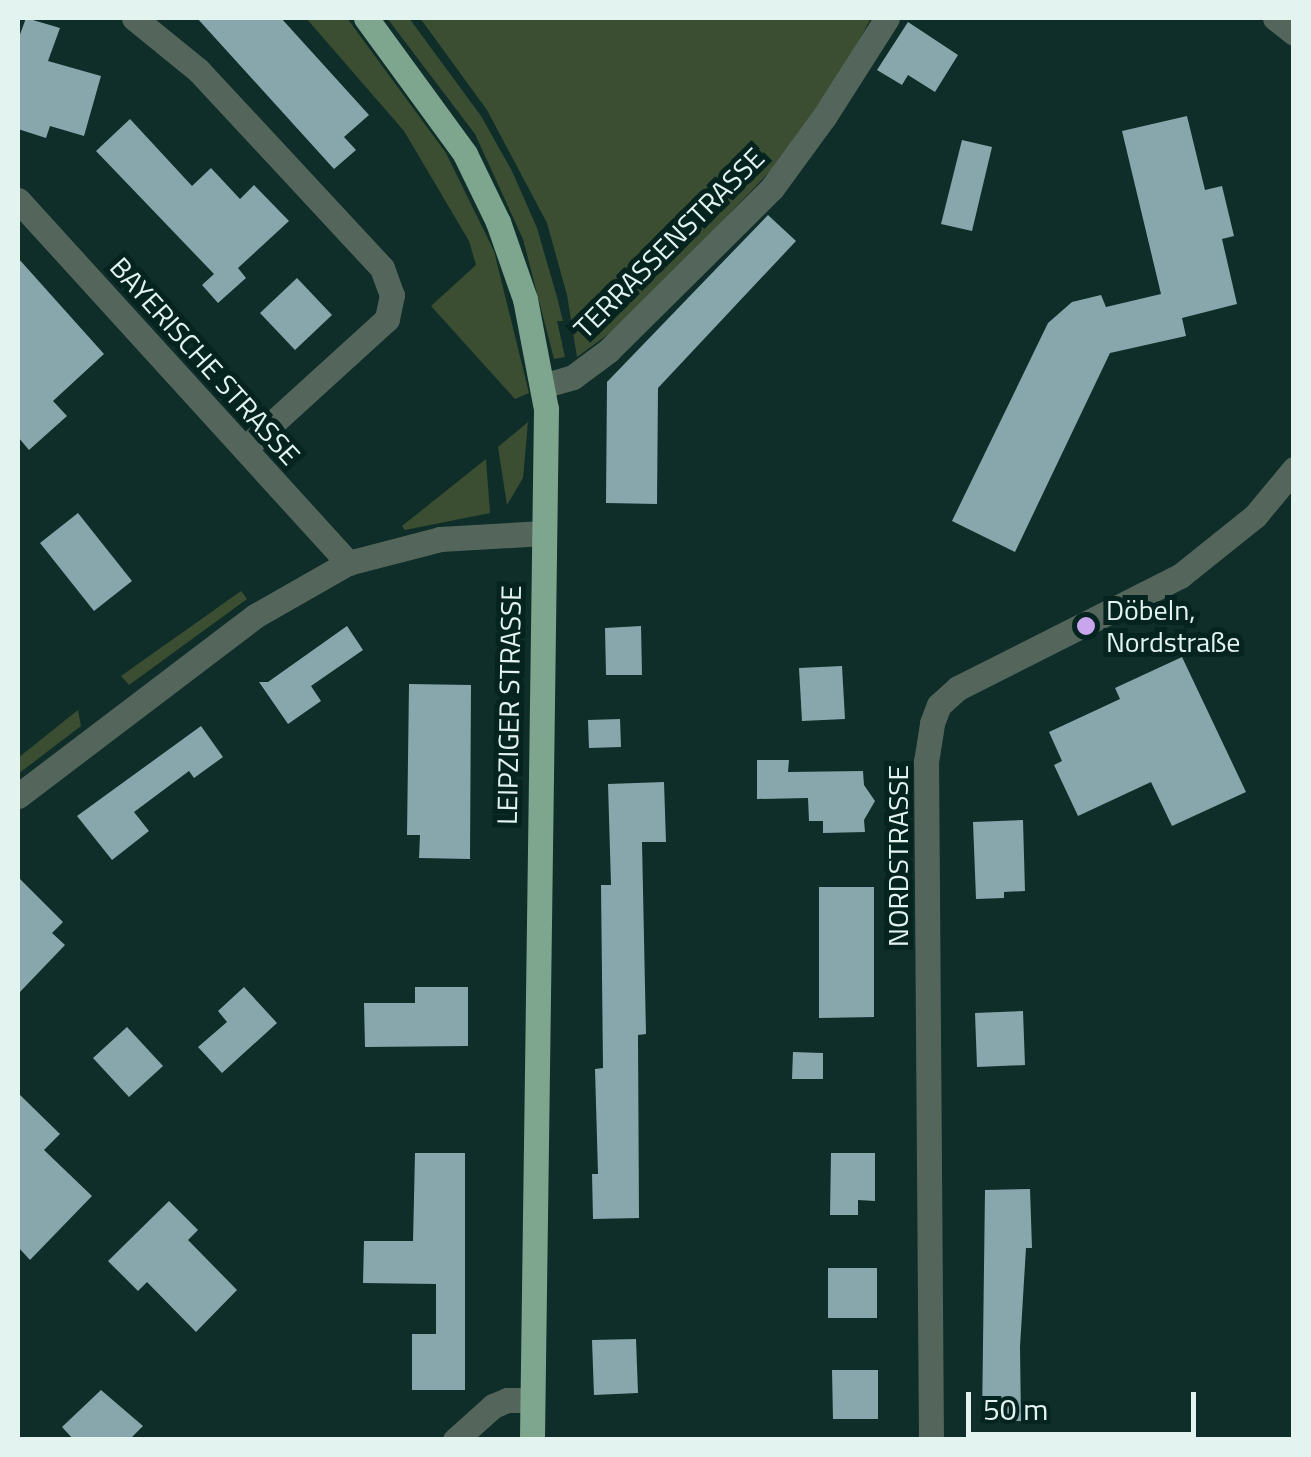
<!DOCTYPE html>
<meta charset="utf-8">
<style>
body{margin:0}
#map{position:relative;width:1311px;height:1457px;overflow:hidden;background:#0f2d29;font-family:"Titillium Web",sans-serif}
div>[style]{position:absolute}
.green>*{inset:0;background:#3c4e32}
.building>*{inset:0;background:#87a7ac}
.minor>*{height:25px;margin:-12.5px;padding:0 12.5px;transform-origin:12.5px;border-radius:12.5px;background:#54665b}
.primary>*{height:25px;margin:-12.5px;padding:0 12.5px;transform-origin:12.5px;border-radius:12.5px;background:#7ea58e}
.dots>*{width:28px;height:28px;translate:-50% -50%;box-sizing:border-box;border:5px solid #05231f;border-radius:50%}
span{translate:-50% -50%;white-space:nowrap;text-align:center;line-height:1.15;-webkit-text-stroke:10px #05231f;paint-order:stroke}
.street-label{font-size:28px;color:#e2f3f0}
.poi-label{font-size:28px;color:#e2f3f0}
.left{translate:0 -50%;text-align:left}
.frame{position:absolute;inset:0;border:20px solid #e2f3f0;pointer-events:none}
.scale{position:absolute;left:966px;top:1392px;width:230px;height:45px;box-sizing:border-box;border:5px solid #e2f3f0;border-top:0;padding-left:12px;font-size:30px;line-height:35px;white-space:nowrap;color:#e2f3f0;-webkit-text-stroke:8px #05231f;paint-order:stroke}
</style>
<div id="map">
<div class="green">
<i style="clip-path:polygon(306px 18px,347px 18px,446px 153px,494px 251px,529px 393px,515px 399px,431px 306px,476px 265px,469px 241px,404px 131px)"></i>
<i style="clip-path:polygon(387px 18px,409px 18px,481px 116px,512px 171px,537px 228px,557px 297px,563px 321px,557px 321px,565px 357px,554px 359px,523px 239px,475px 134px)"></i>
<i style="clip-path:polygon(420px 18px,871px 18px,840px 76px,793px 147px,629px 319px,577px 357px,567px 295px,547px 223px,487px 110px)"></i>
<i style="clip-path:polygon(528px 422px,523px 478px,507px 505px,498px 447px)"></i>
<i style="clip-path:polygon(486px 459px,490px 513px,405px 530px,402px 526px)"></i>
<i style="clip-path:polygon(241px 591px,247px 599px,129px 685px,121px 676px)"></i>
<i style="clip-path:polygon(78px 710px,81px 726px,18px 774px,18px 758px)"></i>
</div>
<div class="building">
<i style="clip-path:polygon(26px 18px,60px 28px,48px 61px,101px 76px,84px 136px,50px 126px,46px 138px,18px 129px,18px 40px)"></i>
<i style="clip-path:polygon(197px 18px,281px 18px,369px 115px,344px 137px,356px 150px,334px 169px)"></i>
<i style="clip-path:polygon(908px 22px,958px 55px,935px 92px,908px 75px,902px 85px,877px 70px)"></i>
<i style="clip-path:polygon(1187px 116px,1205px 190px,1222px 186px,1234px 236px,1222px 239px,1237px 304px,1182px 318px,1186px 336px,1110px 353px,1015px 552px,952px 521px,1048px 323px,1072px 302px,1101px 295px,1106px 307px,1161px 294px,1122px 131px)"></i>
<i style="clip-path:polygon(130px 119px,192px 186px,211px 168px,240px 199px,254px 185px,289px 221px,238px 268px,246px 278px,218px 303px,202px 285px,214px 274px,96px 151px)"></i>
<i style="clip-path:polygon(962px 140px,992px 147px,972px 231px,941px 224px)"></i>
<i style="clip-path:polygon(768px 215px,796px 241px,658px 388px,657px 504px,606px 503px,607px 382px)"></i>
<i style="clip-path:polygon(18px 258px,104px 354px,53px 401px,67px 416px,29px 450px,18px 437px)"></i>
<i style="clip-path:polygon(297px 278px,332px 315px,295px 350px,260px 313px)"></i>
<i style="clip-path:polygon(78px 513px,132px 581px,94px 611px,40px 543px)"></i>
<i style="clip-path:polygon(347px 626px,363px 650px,311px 686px,321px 701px,288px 724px,259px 682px,268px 682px)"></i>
<i style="clip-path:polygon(641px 626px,642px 675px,606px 675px,605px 628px)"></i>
<i style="clip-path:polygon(1182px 657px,1246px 792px,1172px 826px,1151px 782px,1078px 816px,1054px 765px,1062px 761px,1049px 732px,1120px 699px,1115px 688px)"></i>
<i style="clip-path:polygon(842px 666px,845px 719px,802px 721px,799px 668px)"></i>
<i style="clip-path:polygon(409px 684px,471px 685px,470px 859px,419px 858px,420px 835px,407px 835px)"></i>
<i style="clip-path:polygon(620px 719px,621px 747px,589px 748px,588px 720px)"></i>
<i style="clip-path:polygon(201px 726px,223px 757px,194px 778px,189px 771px,134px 812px,149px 831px,112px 860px,77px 816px)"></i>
<i style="clip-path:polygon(757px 760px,789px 760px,788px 772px,863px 771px,864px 785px,875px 801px,864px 820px,865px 832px,823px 833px,823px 821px,809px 821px,808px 798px,757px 799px)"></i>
<i style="clip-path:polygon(664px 782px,666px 842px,642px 842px,646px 1034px,638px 1035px,639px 1218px,593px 1219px,592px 1174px,598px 1174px,595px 1069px,603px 1068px,601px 885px,611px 885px,608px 784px)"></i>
<i style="clip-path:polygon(1023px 820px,1025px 891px,1004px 892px,1004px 898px,976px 899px,973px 822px)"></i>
<i style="clip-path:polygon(18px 877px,63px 922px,52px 933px,65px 945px,18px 994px)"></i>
<i style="clip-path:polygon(819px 887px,874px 887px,874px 1017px,819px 1018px)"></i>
<i style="clip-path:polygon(244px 987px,277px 1023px,222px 1073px,198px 1047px,227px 1022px,218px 1011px)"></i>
<i style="clip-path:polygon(415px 987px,468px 987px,468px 1046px,365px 1047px,364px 1003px,415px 1003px)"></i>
<i style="clip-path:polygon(1023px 1011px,1025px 1065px,977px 1067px,975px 1013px)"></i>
<i style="clip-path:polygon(127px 1027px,163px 1066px,129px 1097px,93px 1058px)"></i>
<i style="clip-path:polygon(793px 1052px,823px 1053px,823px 1079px,792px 1079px)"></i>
<i style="clip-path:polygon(18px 1093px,60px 1134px,44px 1150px,92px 1196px,30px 1260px,18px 1247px)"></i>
<i style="clip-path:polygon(415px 1153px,465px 1153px,465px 1390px,412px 1390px,412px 1334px,436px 1334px,436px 1284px,363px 1283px,364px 1241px,413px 1241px)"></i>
<i style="clip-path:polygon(831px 1153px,875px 1153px,875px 1201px,858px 1200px,858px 1215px,830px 1215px)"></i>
<i style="clip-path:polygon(1030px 1189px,1032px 1248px,1026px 1248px,1020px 1347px,1021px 1421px,982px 1421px,985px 1190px)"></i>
<i style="clip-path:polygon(169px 1201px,198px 1230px,188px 1240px,237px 1290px,196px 1332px,147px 1282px,138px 1291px,108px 1261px)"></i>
<i style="clip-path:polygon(828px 1268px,877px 1268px,877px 1318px,828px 1318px)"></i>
<i style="clip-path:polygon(636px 1339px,638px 1393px,594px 1395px,592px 1340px)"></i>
<i style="clip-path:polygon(832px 1370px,878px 1370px,878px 1419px,833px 1419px)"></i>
<i style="clip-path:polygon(101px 1390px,143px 1426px,129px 1440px,74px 1440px,62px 1427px)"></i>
</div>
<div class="minor">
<i style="left:134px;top:18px;width:82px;rotate:39.1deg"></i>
<i style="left:198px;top:70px;width:270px;rotate:47.1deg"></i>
<i style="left:382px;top:268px;width:29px;rotate:70deg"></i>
<i style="left:392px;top:295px;width:25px;rotate:102deg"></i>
<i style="left:387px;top:319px;width:192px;rotate:137.7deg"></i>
<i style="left:1275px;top:18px;width:24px;rotate:38deg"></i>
<i style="left:18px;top:200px;width:491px;rotate:47.7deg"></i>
<i style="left:542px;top:386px;width:32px;rotate:-16deg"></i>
<i style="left:573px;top:377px;width:44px;rotate:-36.6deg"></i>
<i style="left:608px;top:351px;width:231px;rotate:-44.8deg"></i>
<i style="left:772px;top:188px;width:88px;rotate:-53.8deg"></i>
<i style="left:824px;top:117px;width:117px;rotate:-57.5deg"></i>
<i style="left:18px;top:796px;width:298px;rotate:-37.2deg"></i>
<i style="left:255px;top:616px;width:107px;rotate:-29.7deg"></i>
<i style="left:348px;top:563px;width:95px;rotate:-14.6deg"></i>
<i style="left:440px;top:539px;width:103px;rotate:-3.3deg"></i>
<i style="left:455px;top:1440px;width:51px;rotate:-41.8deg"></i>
<i style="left:493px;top:1406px;width:15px;rotate:-23deg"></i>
<i style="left:507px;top:1400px;width:25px"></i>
<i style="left:931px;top:1440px;width:678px;rotate:-90.42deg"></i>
<i style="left:926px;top:762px;width:39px;rotate:-81deg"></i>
<i style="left:932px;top:723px;width:19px;rotate:-69deg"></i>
<i style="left:939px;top:705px;width:25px;rotate:-42deg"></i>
<i style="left:958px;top:688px;width:249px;rotate:-26.8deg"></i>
<i style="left:1180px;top:576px;width:96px;rotate:-38.7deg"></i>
<i style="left:1255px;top:516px;width:61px;rotate:-50.3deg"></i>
</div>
<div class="primary">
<i style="left:366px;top:18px;width:168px;rotate:53.9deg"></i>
<i style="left:465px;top:154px;width:76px;rotate:64.1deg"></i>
<i style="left:498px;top:222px;width:82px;rotate:70.7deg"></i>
<i style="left:525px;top:299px;width:112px;rotate:79.2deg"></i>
<i style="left:546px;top:409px;width:1031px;rotate:90.78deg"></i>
</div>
<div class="dots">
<i style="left:1086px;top:626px;background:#c9a5ee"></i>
</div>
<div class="street-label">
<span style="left:669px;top:243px;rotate:-45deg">TERRASSENSTRASSE</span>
<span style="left:205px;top:361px;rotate:48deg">BAYERISCHE STRASSE</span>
<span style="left:509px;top:705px;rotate:-89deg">LEIPZIGER STRASSE</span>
<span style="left:898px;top:856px;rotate:-90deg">NORDSTRASSE</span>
</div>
<div class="poi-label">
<span class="left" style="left:1106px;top:626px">Döbeln,<br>Nordstraße</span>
</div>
<div class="frame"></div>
<div class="scale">50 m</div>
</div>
